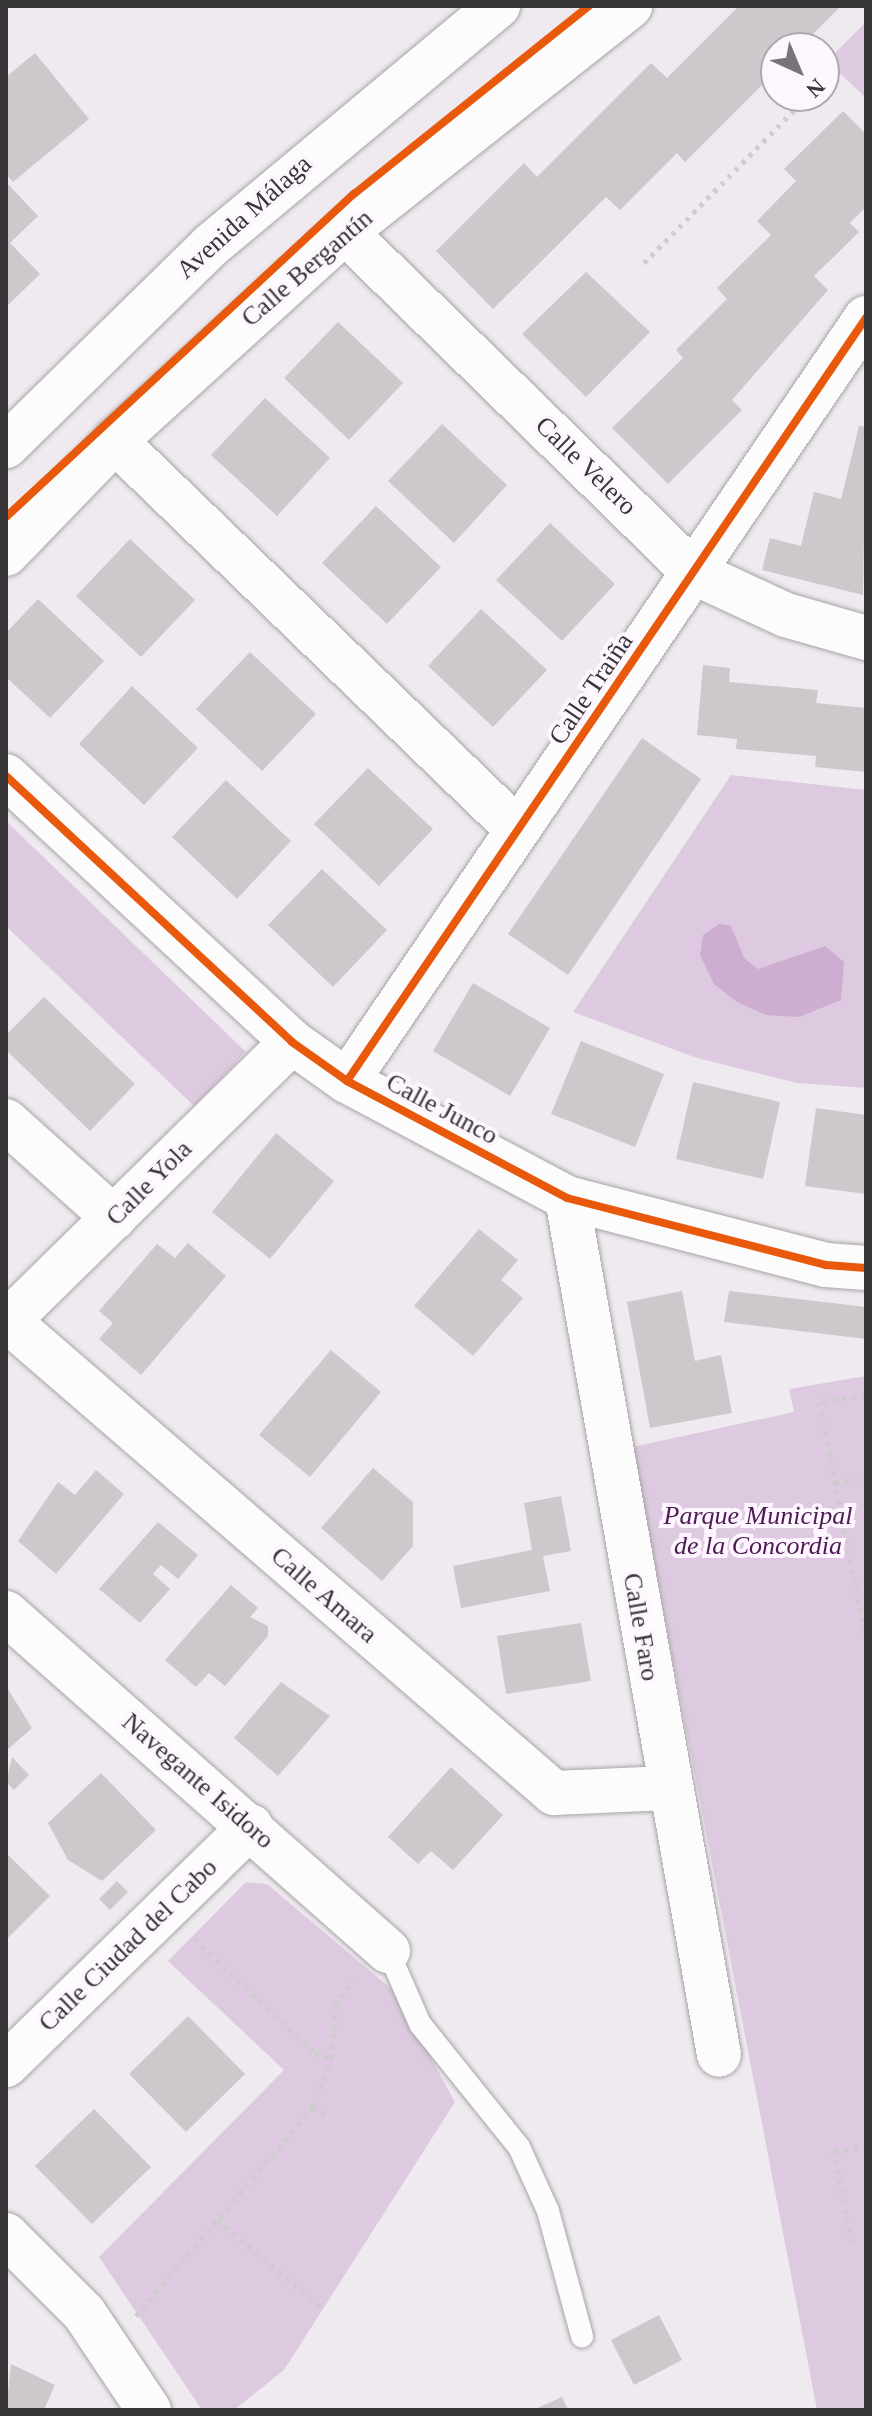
<!DOCTYPE html>
<meta charset="utf-8">
<style>
body{margin:0}
#map{position:relative;width:872px;height:2416px;overflow:hidden;background:#efeaef;font-family:Georgia,serif}
div>[style]{position:absolute}
.green>*{inset:0;background:#decae0}
.water>*{inset:0;background:#cdaed1}
.building>*{inset:0;background:#ccc8cc}
.path>*{height:5px;margin-top:-2.5px;transform-origin:0;background:repeating-linear-gradient(90deg,#ceccce 0 4px,transparent 0 10px)}
.roads{filter:drop-shadow(0 0 2px #a7a4a8) drop-shadow(0 0 2px #a7a4a8)}
.service>*{height:22px;margin:-11px;padding:0 11px;transform-origin:11px;border-radius:11px;background:#fdfcfd}
.minor>*{height:44px;margin:-22px;padding:0 22px;transform-origin:22px;border-radius:22px;background:#fdfcfd}
.tertiary>*{height:44px;margin:-22px;padding:0 22px;transform-origin:22px;border-radius:22px;background:#fdfcfd}
.cycleway>*{height:8px;margin:-4px;padding:0 4px;transform-origin:4px;border-radius:4px;background:#e8590c}
span{translate:-50% -50%;white-space:nowrap;text-align:center;line-height:1.15;-webkit-text-stroke:8px #fdf6fe;paint-order:stroke}
.street-label{font-size:26px;color:#373538}
.park-label{font-size:26px;color:#4e1955;font-style:italic}
.frame{position:absolute;inset:0;border:8px solid #373538;pointer-events:none}
.north{position:absolute;left:760px;top:32px;width:80px;height:80px;box-sizing:border-box;background:#fdf6fe;border:2px solid #aea9af;border-radius:50%;rotate:136deg;font-size:22px;font-weight:700;line-height:32px;text-align:center;color:#373538}
.north::after{content:'';display:block;margin:auto;width:28px;height:36px;background:#777478;clip-path:polygon(50% 0,100% 100%,50% 72%,0 100%)}
</style>
<div id="map">
<div class="green">
<i style="clip-path:polygon(866px 22px,866px 98px,827px 61px)"></i>
<i style="clip-path:polygon(731px 775px,866px 790px,866px 1088px,797px 1083px,694px 1057px,573px 1012px)"></i>
<i style="clip-path:polygon(6px 821px,246px 1052px,194px 1106px,6px 926px)"></i>
<i style="clip-path:polygon(866px 1376px,866px 2410px,817px 2410px,632px 1447px,794px 1412px,789px 1389px)"></i>
<i style="clip-path:polygon(246px 1882px,267px 1884px,395px 1992px,455px 2102px,284px 2370px,234px 2410px,202px 2410px,99px 2257px,284px 2070px,168px 1961px)"></i>
</div>
<div class="water">
<i style="clip-path:polygon(719px 924px,731px 926px,744px 958px,758px 969px,825px 946px,844px 962px,841px 1000px,799px 1017px,766px 1015px,737px 1002px,714px 984px,700px 955px,703px 935px)"></i>
</div>
<div class="building">
<i style="clip-path:polygon(739px 6px,841px 6px,799px 48px,776px 48px,776px 71px,685px 162px,677px 153px,620px 210px,606px 197px,493px 309px,436px 251px,524px 163px,537px 177px,651px 63px,667px 78px)"></i>
<i style="clip-path:polygon(35px 53px,89px 119px,13px 182px,6px 174px,6px 77px)"></i>
<i style="clip-path:polygon(843px 111px,866px 134px,866px 207px,850px 223px,859px 232px,814px 276px,828px 290px,732px 400px,742px 410px,668px 484px,612px 428px,683px 358px,676px 350px,727px 299px,717px 288px,771px 235px,757px 221px,796px 181px,784px 169px)"></i>
<i style="clip-path:polygon(6px 182px,38px 216px,10px 243px,40px 274px,6px 307px)"></i>
<i style="clip-path:polygon(586px 272px,650px 332px,586px 397px,522px 334px)"></i>
<i style="clip-path:polygon(338px 322px,403px 383px,349px 440px,284px 378px)"></i>
<i style="clip-path:polygon(265px 398px,330px 458px,277px 516px,211px 455px)"></i>
<i style="clip-path:polygon(442px 424px,507px 485px,454px 543px,388px 481px)"></i>
<i style="clip-path:polygon(859px 426px,866px 427px,863px 595px,762px 570px,770px 538px,801px 546px,814px 492px,841px 499px)"></i>
<i style="clip-path:polygon(376px 506px,441px 567px,387px 624px,322px 563px)"></i>
<i style="clip-path:polygon(550px 523px,615px 584px,562px 641px,496px 580px)"></i>
<i style="clip-path:polygon(130px 539px,195px 600px,141px 657px,76px 596px)"></i>
<i style="clip-path:polygon(38px 599px,104px 661px,50px 718px,6px 677px,6px 633px)"></i>
<i style="clip-path:polygon(481px 609px,547px 670px,493px 727px,428px 666px)"></i>
<i style="clip-path:polygon(250px 652px,316px 714px,262px 771px,196px 709px)"></i>
<i style="clip-path:polygon(703px 665px,730px 668px,729px 682px,818px 690px,816px 703px,866px 708px,866px 772px,815px 767px,816px 756px,736px 749px,737px 739px,697px 735px)"></i>
<i style="clip-path:polygon(132px 686px,198px 748px,144px 805px,79px 744px)"></i>
<i style="clip-path:polygon(642px 738px,701px 779px,568px 975px,508px 934px)"></i>
<i style="clip-path:polygon(368px 768px,433px 829px,379px 886px,314px 824px)"></i>
<i style="clip-path:polygon(226px 780px,291px 841px,237px 899px,172px 837px)"></i>
<i style="clip-path:polygon(322px 869px,387px 930px,333px 987px,268px 925px)"></i>
<i style="clip-path:polygon(473px 983px,550px 1028px,510px 1096px,433px 1051px)"></i>
<i style="clip-path:polygon(44px 997px,135px 1084px,90px 1131px,6px 1050px,6px 1035px)"></i>
<i style="clip-path:polygon(581px 1041px,664px 1074px,635px 1147px,551px 1114px)"></i>
<i style="clip-path:polygon(693px 1082px,780px 1102px,763px 1179px,676px 1159px)"></i>
<i style="clip-path:polygon(816px 1108px,866px 1115px,866px 1194px,805px 1186px)"></i>
<i style="clip-path:polygon(276px 1133px,334px 1181px,270px 1259px,212px 1212px)"></i>
<i style="clip-path:polygon(479px 1229px,518px 1260px,501px 1280px,523px 1298px,473px 1356px,414px 1306px)"></i>
<i style="clip-path:polygon(188px 1243px,226px 1276px,141px 1375px,99px 1339px,113px 1323px,99px 1311px,157px 1244px,175px 1258px)"></i>
<i style="clip-path:polygon(682px 1291px,695px 1361px,721px 1355px,732px 1413px,650px 1428px,627px 1302px)"></i>
<i style="clip-path:polygon(729px 1291px,866px 1307px,866px 1339px,724px 1322px)"></i>
<i style="clip-path:polygon(331px 1350px,381px 1392px,310px 1477px,259px 1435px)"></i>
<i style="clip-path:polygon(373px 1468px,413px 1502px,413px 1546px,382px 1581px,321px 1528px)"></i>
<i style="clip-path:polygon(96px 1470px,124px 1494px,56px 1574px,18px 1541px,58px 1482px,75px 1495px)"></i>
<i style="clip-path:polygon(561px 1496px,571px 1551px,543px 1556px,550px 1591px,461px 1608px,453px 1566px,532px 1550px,524px 1503px)"></i>
<i style="clip-path:polygon(158px 1522px,198px 1555px,178px 1579px,161px 1565px,153px 1574px,170px 1589px,140px 1623px,99px 1589px)"></i>
<i style="clip-path:polygon(231px 1585px,258px 1608px,250px 1617px,268px 1626px,268px 1636px,225px 1686px,209px 1673px,196px 1687px,165px 1660px)"></i>
<i style="clip-path:polygon(581px 1623px,591px 1681px,506px 1694px,497px 1636px)"></i>
<i style="clip-path:polygon(281px 1682px,330px 1716px,278px 1776px,234px 1738px)"></i>
<i style="clip-path:polygon(6px 1686px,32px 1728px,6px 1751px)"></i>
<i style="clip-path:polygon(12px 1757px,29px 1775px,14px 1790px,6px 1782px)"></i>
<i style="clip-path:polygon(451px 1767px,503px 1815px,453px 1870px,431px 1851px,418px 1864px,388px 1837px)"></i>
<i style="clip-path:polygon(101px 1773px,156px 1830px,102px 1881px,68px 1860px,48px 1823px)"></i>
<i style="clip-path:polygon(6px 1853px,50px 1896px,6px 1940px)"></i>
<i style="clip-path:polygon(117px 1881px,128px 1892px,110px 1910px,99px 1899px)"></i>
<i style="clip-path:polygon(188px 2016px,245px 2074px,186px 2132px,129px 2074px)"></i>
<i style="clip-path:polygon(94px 2109px,151px 2167px,92px 2224px,35px 2166px)"></i>
<i style="clip-path:polygon(659px 2315px,682px 2360px,634px 2385px,611px 2340px)"></i>
<i style="clip-path:polygon(11px 2364px,55px 2385px,44px 2410px,6px 2410px)"></i>
<i style="clip-path:polygon(562px 2397px,568px 2410px,533px 2410px)"></i>
</div>
<div class="path">
<i style="left:824px;top:80px;width:16px;rotate:-45deg"></i>
<i style="left:644px;top:263px;width:234px;rotate:-45.5deg"></i>
<i style="left:866px;top:1395px;width:48px;rotate:171.5deg"></i>
<i style="left:819px;top:1402px;width:243px;rotate:78.8deg"></i>
<i style="left:835px;top:1483px;width:31px;rotate:-9deg"></i>
<i style="left:194px;top:1939px;width:166px;rotate:43.3deg"></i>
<i style="left:315px;top:2053px;width:17px;rotate:17deg"></i>
<i style="left:313px;top:2107px;width:16px;rotate:35deg"></i>
<i style="left:217px;top:2220px;width:139px;rotate:39.8deg"></i>
<i style="left:851px;top:2242px;width:93px;rotate:-100.6deg"></i>
<i style="left:834px;top:2151px;width:32px;rotate:-9deg"></i>
<i style="left:136px;top:2316px;width:274px;rotate:-49.7deg"></i>
<i style="left:313px;top:2107px;width:52px;rotate:-69.8deg"></i>
<i style="left:331px;top:2058px;width:52px;rotate:-84.5deg"></i>
<i style="left:336px;top:2006px;width:32px;rotate:-58deg"></i>
</div>
<div class="roads">
<div class="service">
<i style="left:388px;top:1951px;width:80px;rotate:66.3deg"></i>
<i style="left:420px;top:2024px;width:158px;rotate:51.2deg"></i>
<i style="left:519px;top:2147px;width:70px;rotate:65.6deg"></i>
<i style="left:548px;top:2211px;width:130px;rotate:74.8deg"></i>
</div>
<div class="minor">
<i style="left:345px;top:232px;width:489px;rotate:44.3deg"></i>
<i style="left:695px;top:573px;width:100px;rotate:24.8deg"></i>
<i style="left:786px;top:615px;width:83px;rotate:16deg"></i>
<i style="left:115px;top:441px;width:560px;rotate:43.99deg"></i>
<i style="left:6px;top:554px;width:157px;rotate:-46deg"></i>
<i style="left:115px;top:441px;width:311px;rotate:-42.3deg"></i>
<i style="left:345px;top:232px;width:364px;rotate:-38.4deg"></i>
<i style="left:6px;top:776px;width:391px;rotate:42.9deg"></i>
<i style="left:292px;top:1042px;width:67px;rotate:35.3deg"></i>
<i style="left:347px;top:1081px;width:249px;rotate:28deg"></i>
<i style="left:567px;top:1198px;width:268px;rotate:14.5deg"></i>
<i style="left:826px;top:1265px;width:40px;rotate:4.3deg"></i>
<i style="left:347px;top:1081px;width:923px;rotate:-55.78deg"></i>
<i style="left:6px;top:1121px;width:145px;rotate:41.9deg"></i>
<i style="left:567px;top:1198px;width:870px;rotate:79.94deg"></i>
<i style="left:8px;top:1321px;width:722px;rotate:40.84deg"></i>
<i style="left:554px;top:1793px;width:114px;rotate:-2.5deg"></i>
<i style="left:6px;top:1323px;width:401px;rotate:-44.5deg"></i>
<i style="left:6px;top:1613px;width:510px;rotate:41.5deg"></i>
<i style="left:6px;top:2065px;width:342px;rotate:-44.3deg"></i>
<i style="left:6px;top:2235px;width:110px;rotate:45deg"></i>
<i style="left:84px;top:2313px;width:117px;rotate:56.2deg"></i>
</div>
<div class="tertiary">
<i style="left:6px;top:446px;width:286px;rotate:-44.4deg"></i>
<i style="left:210px;top:246px;width:375px;rotate:-39.8deg"></i>
</div>
</div>
<div class="cycleway">
<i style="left:6px;top:517px;width:475px;rotate:-42.9deg"></i>
<i style="left:354px;top:194px;width:301px;rotate:-38.7deg"></i>
<i style="left:6px;top:776px;width:391px;rotate:42.9deg"></i>
<i style="left:292px;top:1042px;width:67px;rotate:35.3deg"></i>
<i style="left:347px;top:1081px;width:249px;rotate:28deg"></i>
<i style="left:567px;top:1198px;width:268px;rotate:14.5deg"></i>
<i style="left:826px;top:1265px;width:40px;rotate:4.3deg"></i>
<i style="left:347px;top:1081px;width:923px;rotate:-55.78deg"></i>
</div>
<div class="street-label">
<span style="left:244px;top:217px;rotate:-42deg">Avenida Málaga</span>
<span style="left:307px;top:268px;rotate:-41deg">Calle Bergantín</span>
<span style="left:586px;top:466px;rotate:44deg">Calle Velero</span>
<span style="left:591px;top:689px;rotate:-56deg">Calle Traiña</span>
<span style="left:442px;top:1109px;rotate:28deg">Calle Junco</span>
<span style="left:149px;top:1183px;rotate:-45deg">Calle Yola</span>
<span style="left:324px;top:1595px;rotate:41deg">Calle Amara</span>
<span style="left:641px;top:1627px;rotate:80deg">Calle Faro</span>
<span style="left:198px;top:1781px;rotate:41deg">Navegante Isidoro</span>
<span style="left:128px;top:1945px;rotate:-44deg">Calle Ciudad del Cabo</span>
</div>
<div class="park-label">
<span style="left:758px;top:1531px">Parque Municipal<br>de la Concordia</span>
</div>
<div class="frame"></div>
<div class="north">N</div>
</div>
